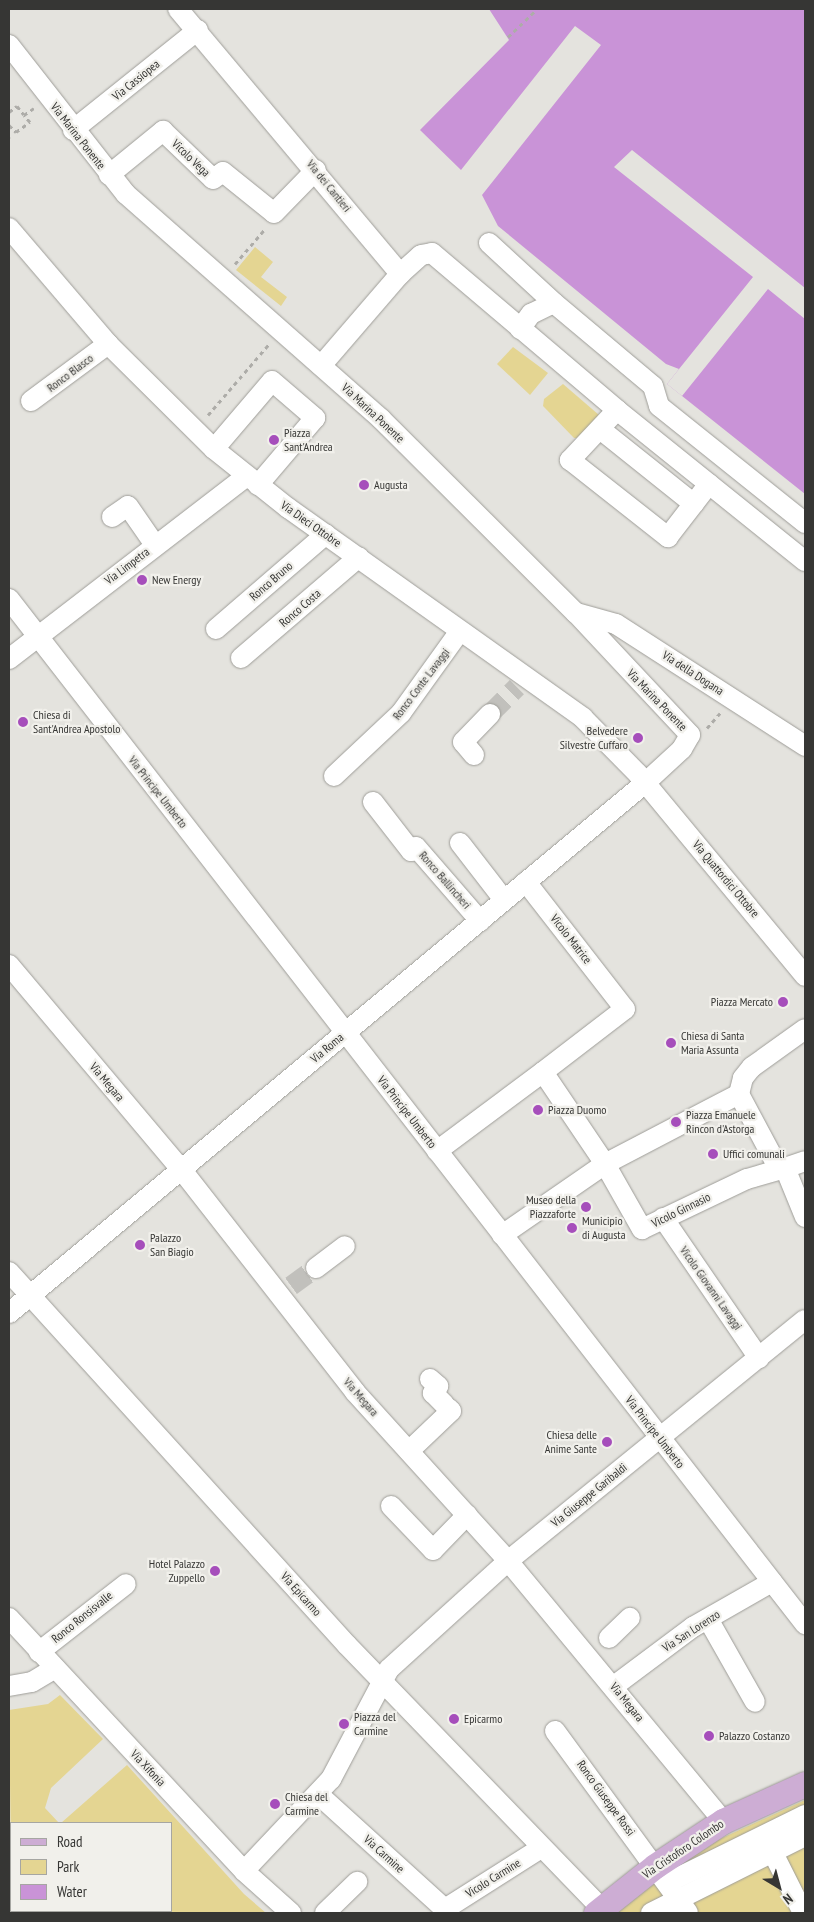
<!DOCTYPE html>
<style>
body{margin:0}
#map{position:relative;width:814px;height:1922px;overflow:hidden;background:#e4e3de;font-family:"PT Sans Narrow",sans-serif}
div>[style]{position:absolute}
.green>*{inset:0;background:#e4d592}
.water>*{inset:0;background:#c993d7}
.pier>*{inset:0;background:#e4e3de}
.minor-tunnel>*{height:20px;margin-top:-10px;transform-origin:0;background:repeating-linear-gradient(90deg,#c1c0bc 0 20px,transparent 0 30px)}
.path>*{height:3px;margin-top:-1.5px;transform-origin:0;background:repeating-linear-gradient(90deg,#adaca8 0 4px,transparent 0 8px)}
.roads{filter:drop-shadow(0 0 1px #9e9d98) drop-shadow(0 0 1px #9e9d98)}
.minor>*{height:20px;margin:-10px;padding:0 10px;transform-origin:10px;border-radius:10px;background:#fff}
.major>*{height:25px;margin:-12.5px;padding:0 12.5px;transform-origin:12.5px;border-radius:12.5px;background:#cdadd4}
.dots>*{width:14px;height:14px;translate:-50% -50%;box-sizing:border-box;border:2px solid #f1f0eb;border-radius:50%}
span{translate:-50% -50%;white-space:nowrap;text-align:center;line-height:1.15;-webkit-text-stroke:4.5px #f1f0eb;paint-order:stroke}
.street-label{font-size:12px;color:#363634}
.poi-label{font-size:12px;color:#363634}
.left{translate:0 -50%;text-align:left}
.right{translate:-100% -50%;text-align:right}
.frame{position:absolute;inset:0;border:10px solid #363634;pointer-events:none}
.legend{position:absolute;left:10px;top:1822px;width:162px;height:90px;box-sizing:border-box;background:#f1f0eb;border:1px solid #a6a6a2;margin:0;padding:6px 9px;list-style:none;font-size:15px;color:#363634}
.legend li{display:flex;align-items:center;gap:10px;height:25px}
.legend b{width:25px;border:1px solid #a6a6a2}
.north{position:absolute;left:754px;top:1862px;width:50px;height:50px;-webkit-text-stroke:4px #f1f0eb;paint-order:stroke;rotate:143deg;font-size:14px;font-weight:700;line-height:20px;text-align:center;color:#363634}
.north::after{content:'';display:block;margin:auto;width:18px;height:22px;background:#363634;clip-path:polygon(50% 0,100% 100%,50% 72%,0 100%)}
</style>
<div id="map">
<div class="green">
<i style="clip-path:polygon(255px 247px,273px 262px,261px 277px,287px 297px,281px 306px,236px 270px)"></i>
<i style="clip-path:polygon(513px 347px,548px 373px,530px 395px,497px 364px)"></i>
<i style="clip-path:polygon(563px 384px,599px 415px,580px 438px,574px 438px,543px 406px,544px 399px)"></i>
<i style="clip-path:polygon(60px 1695px,103px 1739px,51px 1788px,45px 1808px,59px 1823px,11px 1823px,11px 1857px,9px 1710px,48px 1704px)"></i>
<i style="clip-path:polygon(127px 1765px,244px 1894px,266px 1913px,75px 1911px,171px 1911px,171px 1823px,61px 1823px)"></i>
<i style="clip-path:polygon(805px 1800px,805px 1913px,608px 1913px,700px 1848px)"></i>
</div>
<div class="water">
<i style="clip-path:polygon(489px 9px,805px 9px,805px 494px,667px 384px,679px 369px,666px 364px,498px 226px,482px 195px,601px 45px,575px 26px,461px 170px,420px 130px,509px 40px)"></i>
</div>
<div class="pier">
<i style="clip-path:polygon(632px 150px,805px 288px,805px 319px,768px 289px,682px 396px,667px 384px,753px 277px,614px 167px)"></i>
</div>
<div class="minor-tunnel">
<i style="left:490px;top:714px;width:38px;rotate:-45deg"></i>
<i style="left:291px;top:1286px;width:31px;rotate:-36deg"></i>
</div>
<div class="path">
<i style="left:508px;top:37px;width:40px;rotate:-44deg"></i>
<i style="left:9px;top:112px;width:10px;rotate:-37deg"></i>
<i style="left:17px;top:106px;width:11px;rotate:52deg"></i>
<i style="left:9px;top:125px;width:10px;rotate:45deg"></i>
<i style="left:16px;top:132px;width:17px;rotate:-36deg"></i>
<i style="left:30px;top:122px;width:9px;rotate:-131deg"></i>
<i style="left:24px;top:115px;width:12px;rotate:-35deg"></i>
<i style="left:9px;top:137px;width:1px;rotate:90deg"></i>
<i style="left:235px;top:264px;width:46px;rotate:-49.4deg"></i>
<i style="left:208px;top:415px;width:94px;rotate:-49.3deg"></i>
<i style="left:707px;top:728px;width:20px;rotate:-49deg"></i>
</div>
<div class="roads">
<div class="minor">
<i style="left:178px;top:9px;width:346px;rotate:50deg"></i>
<i style="left:400px;top:274px;width:121px;rotate:130.7deg"></i>
<i style="left:9px;top:45px;width:189px;rotate:51.9deg"></i>
<i style="left:126px;top:194px;width:340px;rotate:41.4deg"></i>
<i style="left:381px;top:419px;width:275px;rotate:44.9deg"></i>
<i style="left:576px;top:613px;width:167px;rotate:46.9deg"></i>
<i style="left:690px;top:735px;width:16px;rotate:120deg"></i>
<i style="left:682px;top:749px;width:50px;rotate:137.4deg"></i>
<i style="left:645px;top:783px;width:828px;rotate:140.19deg"></i>
<i style="left:73px;top:130px;width:160px;rotate:-38.7deg"></i>
<i style="left:109px;top:175px;width:70px;rotate:-39.2deg"></i>
<i style="left:163px;top:131px;width:69px;rotate:43.8deg"></i>
<i style="left:213px;top:179px;width:12px;rotate:-35deg"></i>
<i style="left:223px;top:172px;width:65px;rotate:38.8deg"></i>
<i style="left:274px;top:213px;width:60px;rotate:-45.7deg"></i>
<i style="left:9px;top:228px;width:153px;rotate:49.5deg"></i>
<i style="left:108px;top:344px;width:149px;rotate:44.7deg"></i>
<i style="left:214px;top:449px;width:95px;rotate:38.6deg"></i>
<i style="left:288px;top:508px;width:362px;rotate:35.4deg"></i>
<i style="left:583px;top:718px;width:78px;rotate:45.5deg"></i>
<i style="left:638px;top:774px;width:262px;rotate:50.4deg"></i>
<i style="left:489px;top:243px;width:88px;rotate:42.7deg"></i>
<i style="left:400px;top:274px;width:28px;rotate:-42deg"></i>
<i style="left:421px;top:255px;width:11px;rotate:-10deg"></i>
<i style="left:432px;top:253px;width:243px;rotate:40.3deg"></i>
<i style="left:617px;top:410px;width:241px;rotate:38.8deg"></i>
<i style="left:520px;top:329px;width:19px;rotate:-54deg"></i>
<i style="left:531px;top:314px;width:25px;rotate:-26deg"></i>
<i style="left:554px;top:303px;width:129px;rotate:40deg"></i>
<i style="left:653px;top:386px;width:21px;rotate:73deg"></i>
<i style="left:659px;top:406px;width:187px;rotate:38.7deg"></i>
<i style="left:31px;top:401px;width:96px;rotate:-36.5deg"></i>
<i style="left:617px;top:410px;width:69px;rotate:133.2deg"></i>
<i style="left:570px;top:460px;width:125px;rotate:38.2deg"></i>
<i style="left:668px;top:537px;width:67px;rotate:-52.3deg"></i>
<i style="left:600px;top:429px;width:120px;rotate:38.6deg"></i>
<i style="left:214px;top:449px;width:89px;rotate:-49.5deg"></i>
<i style="left:272px;top:381px;width:57px;rotate:40.7deg"></i>
<i style="left:315px;top:418px;width:88px;rotate:130.4deg"></i>
<i style="left:112px;top:517px;width:19px;rotate:-35deg"></i>
<i style="left:128px;top:506px;width:47px;rotate:55.3deg"></i>
<i style="left:9px;top:599px;width:1298px;rotate:52.17deg"></i>
<i style="left:576px;top:613px;width:41px;rotate:15.4deg"></i>
<i style="left:616px;top:624px;width:225px;rotate:32.8deg"></i>
<i style="left:216px;top:629px;width:145px;rotate:-40.8deg"></i>
<i style="left:241px;top:658px;width:155px;rotate:-40.6deg"></i>
<i style="left:9px;top:659px;width:300px;rotate:-37.6deg"></i>
<i style="left:474px;top:755px;width:17px;rotate:-130deg"></i>
<i style="left:463px;top:742px;width:39px;rotate:-46deg"></i>
<i style="left:334px;top:776px;width:92px;rotate:-43.2deg"></i>
<i style="left:401px;top:713px;width:101px;rotate:-54.3deg"></i>
<i style="left:373px;top:802px;width:62px;rotate:52.2deg"></i>
<i style="left:411px;top:851px;width:6px;rotate:-39deg"></i>
<i style="left:416px;top:847px;width:98px;rotate:49.1deg"></i>
<i style="left:460px;top:843px;width:72px;rotate:52.3deg"></i>
<i style="left:526px;top:882px;width:161px;rotate:52.1deg"></i>
<i style="left:625px;top:1009px;width:103px;rotate:142.5deg"></i>
<i style="left:9px;top:965px;width:267px;rotate:49.9deg"></i>
<i style="left:181px;top:1169px;width:283px;rotate:52deg"></i>
<i style="left:355px;top:1392px;width:228px;rotate:47.8deg"></i>
<i style="left:508px;top:1561px;width:337px;rotate:50.4deg"></i>
<i style="left:739px;top:1094px;width:16px;rotate:-76deg"></i>
<i style="left:743px;top:1078px;width:14px;rotate:-51deg"></i>
<i style="left:752px;top:1067px;width:65px;rotate:-35.6deg"></i>
<i style="left:437px;top:1151px;width:132px;rotate:-36.7deg"></i>
<i style="left:543px;top:1072px;width:111px;rotate:56deg"></i>
<i style="left:605px;top:1164px;width:125px;rotate:145.4deg"></i>
<i style="left:785px;top:1168px;width:53px;rotate:67.8deg"></i>
<i style="left:779px;top:1169px;width:85px;rotate:-118.1deg"></i>
<i style="left:739px;top:1094px;width:151px;rotate:152.4deg"></i>
<i style="left:605px;top:1164px;width:75px;rotate:60.4deg"></i>
<i style="left:642px;top:1229px;width:116px;rotate:-25.5deg"></i>
<i style="left:747px;top:1179px;width:40px;rotate:-16deg"></i>
<i style="left:785px;top:1168px;width:21px;rotate:-19deg"></i>
<i style="left:663px;top:1218px;width:170px;rotate:55.6deg"></i>
<i style="left:316px;top:1268px;width:36px;rotate:-37deg"></i>
<i style="left:9px;top:1272px;width:503px;rotate:47.82deg"></i>
<i style="left:347px;top:1645px;width:373px;rotate:46deg"></i>
<i style="left:430px;top:1379px;width:11px;rotate:41deg"></i>
<i style="left:438px;top:1386px;width:9px;rotate:126deg"></i>
<i style="left:433px;top:1393px;width:16px;rotate:45deg"></i>
<i style="left:409px;top:1451px;width:58px;rotate:-43.6deg"></i>
<i style="left:451px;top:1411px;width:4px;rotate:-135deg"></i>
<i style="left:391px;top:1506px;width:61px;rotate:46.3deg"></i>
<i style="left:433px;top:1550px;width:49px;rotate:-45.8deg"></i>
<i style="left:9px;top:1618px;width:345px;rotate:47.1deg"></i>
<i style="left:244px;top:1871px;width:63px;rotate:41.8deg"></i>
<i style="left:708px;top:1619px;width:95px;rotate:60.5deg"></i>
<i style="left:609px;top:1638px;width:29px;rotate:-44deg"></i>
<i style="left:39px;top:1652px;width:110px;rotate:-38deg"></i>
<i style="left:9px;top:1686px;width:23px;rotate:-10deg"></i>
<i style="left:32px;top:1682px;width:27px;rotate:-31deg"></i>
<i style="left:614px;top:1686px;width:99px;rotate:-36.8deg"></i>
<i style="left:693px;top:1627px;width:91px;rotate:-29.7deg"></i>
<i style="left:555px;top:1731px;width:225px;rotate:53.8deg"></i>
<i style="left:319px;top:1795px;width:176px;rotate:42.2deg"></i>
<i style="left:772px;top:1851px;width:63px;rotate:63.4deg"></i>
<i style="left:9px;top:1868px;width:3px;rotate:45deg"></i>
<i style="left:244px;top:1871px;width:127px;rotate:-46.6deg"></i>
<i style="left:331px;top:1779px;width:124px;rotate:-62.2deg"></i>
<i style="left:389px;top:1669px;width:161px;rotate:-42.2deg"></i>
<i style="left:508px;top:1561px;width:382px;rotate:-39.1deg"></i>
<i style="left:667px;top:1883px;width:154px;rotate:-26.2deg"></i>
<i style="left:445px;top:1909px;width:114px;rotate:-32.4deg"></i>
<i style="left:62px;top:1911px;width:4px;rotate:34deg"></i>
<i style="left:325px;top:1913px;width:45px;rotate:-44.1deg"></i>
<i style="left:651px;top:1913px;width:172px;rotate:-26.6deg"></i>
</div>
<div class="major">
<i style="left:596px;top:1913px;width:75px;rotate:-38.5deg"></i>
<i style="left:655px;top:1866px;width:82px;rotate:-33.5deg"></i>
<i style="left:723px;top:1821px;width:90px;rotate:-24.3deg"></i>
</div>
</div>
<div class="dots">
<i style="left:274px;top:440px;background:#a64ebb"></i>
<i style="left:364px;top:485px;background:#a64ebb"></i>
<i style="left:142px;top:580px;background:#a64ebb"></i>
<i style="left:23px;top:722px;background:#a64ebb"></i>
<i style="left:638px;top:738px;background:#a64ebb"></i>
<i style="left:783px;top:1002px;background:#a64ebb"></i>
<i style="left:671px;top:1043px;background:#a64ebb"></i>
<i style="left:538px;top:1110px;background:#a64ebb"></i>
<i style="left:676px;top:1122px;background:#a64ebb"></i>
<i style="left:713px;top:1154px;background:#a64ebb"></i>
<i style="left:586px;top:1207px;background:#a64ebb"></i>
<i style="left:572px;top:1228px;background:#a64ebb"></i>
<i style="left:140px;top:1245px;background:#a64ebb"></i>
<i style="left:607px;top:1442px;background:#a64ebb"></i>
<i style="left:215px;top:1571px;background:#a64ebb"></i>
<i style="left:454px;top:1719px;background:#a64ebb"></i>
<i style="left:344px;top:1724px;background:#a64ebb"></i>
<i style="left:709px;top:1736px;background:#a64ebb"></i>
<i style="left:275px;top:1804px;background:#a64ebb"></i>
</div>
<div class="street-label">
<span style="left:136px;top:80px;rotate:-39deg">Via Cassiopea</span>
<span style="left:78px;top:136px;rotate:52deg">Via Marina Ponente</span>
<span style="left:191px;top:158px;rotate:44deg">Vicolo Vega</span>
<span style="left:329px;top:186px;rotate:51deg">Via dei Cantieri</span>
<span style="left:70px;top:373px;rotate:-37deg">Ronco Blasco</span>
<span style="left:373px;top:413px;rotate:43deg">Via Marina Ponente</span>
<span style="left:311px;top:524px;rotate:35deg">Via Dieci Ottobre</span>
<span style="left:127px;top:566px;rotate:-37deg">Via Limpetra</span>
<span style="left:271px;top:581px;rotate:-41deg">Ronco Bruno</span>
<span style="left:300px;top:608px;rotate:-41deg">Ronco Costa</span>
<span style="left:693px;top:673px;rotate:33deg">Via della Dogana</span>
<span style="left:421px;top:684px;rotate:-53deg">Ronco Conte Lavaggi</span>
<span style="left:657px;top:700px;rotate:46deg">Via Marina Ponente</span>
<span style="left:158px;top:792px;rotate:52deg">Via Principe Umberto</span>
<span style="left:726px;top:879px;rotate:50deg">Via Quattordici Ottobre</span>
<span style="left:445px;top:880px;rotate:49deg">Ronco Ballincheri</span>
<span style="left:571px;top:939px;rotate:52deg">Vicolo Matrice</span>
<span style="left:327px;top:1048px;rotate:-40deg">Via Roma</span>
<span style="left:107px;top:1082px;rotate:50deg">Via Megara</span>
<span style="left:407px;top:1112px;rotate:52deg">Via Principe Umberto</span>
<span style="left:681px;top:1210px;rotate:-26deg">Vicolo Ginnasio</span>
<span style="left:711px;top:1288px;rotate:55deg">Vicolo Giovanni Lavaggi</span>
<span style="left:361px;top:1397px;rotate:49deg">Via Megara</span>
<span style="left:655px;top:1432px;rotate:52deg">Via Principe Umberto</span>
<span style="left:589px;top:1495px;rotate:-39deg">Via Giuseppe Garibaldi</span>
<span style="left:301px;top:1594px;rotate:48deg">Via Epicarmo</span>
<span style="left:82px;top:1617px;rotate:-39deg">Ronco Ronsisvalle</span>
<span style="left:691px;top:1631px;rotate:-33deg">Via San Lorenzo</span>
<span style="left:627px;top:1702px;rotate:51deg">Via Megara</span>
<span style="left:148px;top:1768px;rotate:47deg">Via Xifonia</span>
<span style="left:606px;top:1798px;rotate:54deg">Ronco Giuseppe Rossi</span>
<span style="left:683px;top:1849px;rotate:-34deg">Via Cristoforo Colombo</span>
<span style="left:384px;top:1854px;rotate:42deg">Via Carmine</span>
<span style="left:493px;top:1878px;rotate:-32deg">Vicolo Carmine</span>
</div>
<div class="poi-label">
<span class="left" style="left:284px;top:440px">Piazza<br>Sant'Andrea</span>
<span class="left" style="left:374px;top:485px">Augusta</span>
<span class="left" style="left:152px;top:580px">New Energy</span>
<span class="left" style="left:33px;top:722px">Chiesa di<br>Sant'Andrea Apostolo</span>
<span class="right" style="left:628px;top:738px">Belvedere<br>Silvestre Cuffaro</span>
<span class="right" style="left:773px;top:1002px">Piazza Mercato</span>
<span class="left" style="left:681px;top:1043px">Chiesa di Santa<br>Maria Assunta</span>
<span class="left" style="left:548px;top:1110px">Piazza Duomo</span>
<span class="left" style="left:686px;top:1122px">Piazza Emanuele<br>Rincon d'Astorga</span>
<span class="left" style="left:723px;top:1154px">Uffici comunali</span>
<span class="right" style="left:576px;top:1207px">Museo della<br>Piazzaforte</span>
<span class="left" style="left:582px;top:1228px">Municipio<br>di Augusta</span>
<span class="left" style="left:150px;top:1245px">Palazzo<br>San Biagio</span>
<span class="right" style="left:597px;top:1442px">Chiesa delle<br>Anime Sante</span>
<span class="right" style="left:205px;top:1571px">Hotel Palazzo<br>Zuppello</span>
<span class="left" style="left:354px;top:1724px">Piazza del<br>Carmine</span>
<span class="left" style="left:464px;top:1719px">Epicarmo</span>
<span class="left" style="left:719px;top:1736px">Palazzo Costanzo</span>
<span class="left" style="left:285px;top:1804px">Chiesa del<br>Carmine</span>
</div>
<div class="frame"></div>
<ul class="legend">
<li><b style="height:6px;background:#cdadd4"></b>Road</li>
<li><b style="height:14px;background:#e4d592"></b>Park</li>
<li><b style="height:14px;background:#c993d7"></b>Water</li>
</ul>
<div class="north">N</div>
</div>
